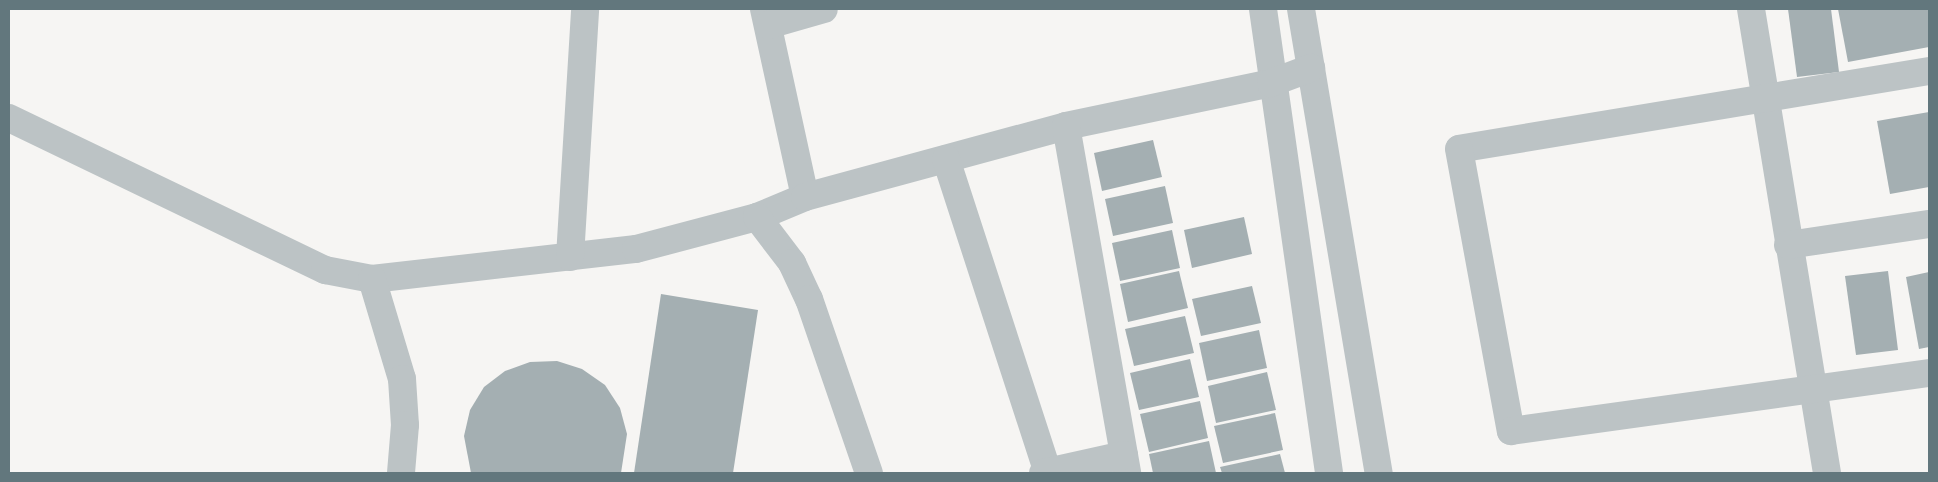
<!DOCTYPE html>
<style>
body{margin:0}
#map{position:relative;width:1938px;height:482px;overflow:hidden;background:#f6f5f3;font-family:Quicksand,sans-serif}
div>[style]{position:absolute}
.building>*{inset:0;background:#a4afb2}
.street>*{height:28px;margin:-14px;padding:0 14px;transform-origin:14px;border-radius:14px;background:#bcc3c5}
span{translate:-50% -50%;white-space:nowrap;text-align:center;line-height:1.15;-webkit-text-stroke:5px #fff;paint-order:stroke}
.frame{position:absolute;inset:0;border:10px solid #62777d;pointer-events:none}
</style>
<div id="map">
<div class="building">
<i style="clip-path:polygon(1788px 9px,1831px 9px,1839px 72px,1797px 77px)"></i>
<i style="clip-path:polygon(1838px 9px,1929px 9px,1929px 47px,1848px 62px)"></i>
<i style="clip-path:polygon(1929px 112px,1929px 187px,1890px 194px,1877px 121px)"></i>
<i style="clip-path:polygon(1153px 140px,1162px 177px,1102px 191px,1094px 153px)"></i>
<i style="clip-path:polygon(1165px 186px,1173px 223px,1113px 236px,1105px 199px)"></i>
<i style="clip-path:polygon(1244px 217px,1252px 254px,1192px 268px,1184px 230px)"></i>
<i style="clip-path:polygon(1172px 230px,1180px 268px,1120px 281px,1112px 243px)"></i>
<i style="clip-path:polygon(1179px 271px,1188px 308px,1128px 322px,1120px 284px)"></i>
<i style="clip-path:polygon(1888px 271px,1898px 350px,1856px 355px,1845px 276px)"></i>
<i style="clip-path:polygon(1929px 272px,1929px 347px,1919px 349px,1906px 277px)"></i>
<i style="clip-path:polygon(1252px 286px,1261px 323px,1201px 336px,1192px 299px)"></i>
<i style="clip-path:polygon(661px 294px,758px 310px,733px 473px,634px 473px)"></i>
<i style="clip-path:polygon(1185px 316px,1194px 353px,1134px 366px,1125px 329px)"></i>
<i style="clip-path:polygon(1259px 330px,1267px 368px,1207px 381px,1199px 343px)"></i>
<i style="clip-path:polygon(1190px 359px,1199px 397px,1139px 410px,1130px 373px)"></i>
<i style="clip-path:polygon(557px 361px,582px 369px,605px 385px,620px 408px,627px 434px,621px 473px,471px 473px,464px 436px,470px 410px,484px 387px,505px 371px,530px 362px)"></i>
<i style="clip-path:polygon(1267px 372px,1276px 410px,1216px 423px,1208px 386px)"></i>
<i style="clip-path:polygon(1200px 401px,1208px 438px,1149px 452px,1140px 414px)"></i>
<i style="clip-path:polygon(1275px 413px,1283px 450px,1223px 463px,1214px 426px)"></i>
<i style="clip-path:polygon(1209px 441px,1216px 473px,1153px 473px,1149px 454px)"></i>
<i style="clip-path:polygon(1280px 454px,1285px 473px,1222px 473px,1220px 467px)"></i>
</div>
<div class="street">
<i style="left:764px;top:9px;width:192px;rotate:77.7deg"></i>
<i style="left:1263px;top:9px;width:469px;rotate:81.9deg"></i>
<i style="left:1301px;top:9px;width:471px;rotate:80.5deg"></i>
<i style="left:1751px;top:9px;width:470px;rotate:80.7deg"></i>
<i style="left:768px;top:25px;width:58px;rotate:-15.9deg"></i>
<i style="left:1929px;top:71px;width:476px;rotate:170.6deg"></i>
<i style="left:1459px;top:149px;width:287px;rotate:79.6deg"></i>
<i style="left:1511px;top:431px;width:422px;rotate:-7.9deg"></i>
<i style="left:9px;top:118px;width:351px;rotate:25.7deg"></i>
<i style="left:325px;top:270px;width:48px;rotate:10.8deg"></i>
<i style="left:372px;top:279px;width:266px;rotate:-6.5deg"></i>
<i style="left:636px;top:249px;width:125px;rotate:-14.8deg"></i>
<i style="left:757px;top:217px;width:52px;rotate:-22.6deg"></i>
<i style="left:805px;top:197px;width:270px;rotate:-15.2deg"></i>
<i style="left:1066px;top:126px;width:209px;rotate:-11.8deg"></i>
<i style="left:1271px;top:83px;width:43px;rotate:-20.6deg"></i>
<i style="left:1066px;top:126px;width:352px;rotate:80deg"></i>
<i style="left:946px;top:159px;width:329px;rotate:72deg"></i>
<i style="left:757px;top:217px;width:58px;rotate:52.7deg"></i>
<i style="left:792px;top:263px;width:40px;rotate:65deg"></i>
<i style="left:809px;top:299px;width:184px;rotate:71deg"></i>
<i style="left:1788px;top:245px;width:143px;rotate:-8.5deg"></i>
<i style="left:570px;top:257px;width:248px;rotate:-86.5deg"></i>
<i style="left:372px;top:279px;width:104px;rotate:73.3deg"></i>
<i style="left:402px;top:379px;width:46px;rotate:86.3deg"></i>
<i style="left:405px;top:425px;width:48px;rotate:94.8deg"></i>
<i style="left:1043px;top:473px;width:83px;rotate:-12.5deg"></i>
</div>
<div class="frame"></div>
</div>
